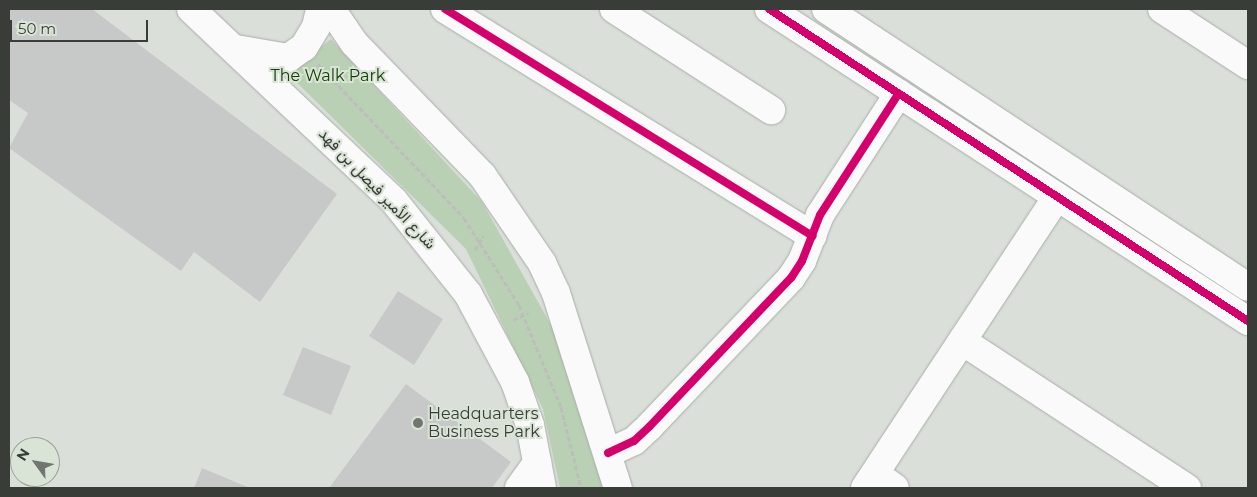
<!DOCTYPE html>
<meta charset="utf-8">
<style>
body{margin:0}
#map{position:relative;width:1257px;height:497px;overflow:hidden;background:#dae0d9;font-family:Montserrat,Vazirmatn,sans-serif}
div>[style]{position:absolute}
.green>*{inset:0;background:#bad0b4}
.building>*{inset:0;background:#c7c9c8}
.path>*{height:3px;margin-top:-1.5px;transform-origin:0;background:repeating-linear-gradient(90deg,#bcbeba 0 5px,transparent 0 7.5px)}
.roads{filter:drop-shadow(0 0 1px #a8ada8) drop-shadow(0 0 1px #a8ada8)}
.minor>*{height:28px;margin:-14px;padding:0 14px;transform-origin:14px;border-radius:14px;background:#f9faf9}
.major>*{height:28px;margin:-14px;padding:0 14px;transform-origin:14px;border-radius:14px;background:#f9faf9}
.cycleway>*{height:8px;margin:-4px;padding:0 4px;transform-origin:4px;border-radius:4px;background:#d6006c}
.dots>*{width:14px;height:14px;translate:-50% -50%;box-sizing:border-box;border:2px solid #d9e3d6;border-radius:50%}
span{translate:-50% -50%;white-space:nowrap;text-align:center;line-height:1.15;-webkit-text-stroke:4px #d9e3d6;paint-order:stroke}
.park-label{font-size:16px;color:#154104}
.street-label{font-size:16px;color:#393d38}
.poi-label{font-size:16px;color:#393d38}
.left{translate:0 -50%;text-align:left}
.frame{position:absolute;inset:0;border:10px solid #393d38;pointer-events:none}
.north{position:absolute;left:10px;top:437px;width:50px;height:50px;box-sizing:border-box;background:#d9e3d6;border:1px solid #99a197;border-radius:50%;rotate:302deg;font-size:14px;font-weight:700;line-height:20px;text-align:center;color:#393d38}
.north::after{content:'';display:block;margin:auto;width:18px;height:22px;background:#717670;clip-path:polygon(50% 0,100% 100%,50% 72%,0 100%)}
.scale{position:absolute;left:10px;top:20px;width:138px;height:22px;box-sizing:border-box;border:2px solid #393d38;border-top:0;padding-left:6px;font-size:15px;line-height:18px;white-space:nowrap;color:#393d38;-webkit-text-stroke:4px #d9e3d6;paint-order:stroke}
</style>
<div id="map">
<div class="green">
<i style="clip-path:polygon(331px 39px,482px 202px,561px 343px,604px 488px,560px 488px,543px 409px,466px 249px,287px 73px)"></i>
</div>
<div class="building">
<i style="clip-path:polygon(9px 9px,92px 9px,337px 194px,260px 302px,194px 252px,181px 271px,9px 148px,28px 113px,9px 100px)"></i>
<i style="clip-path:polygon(398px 291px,443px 319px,414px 365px,369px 336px)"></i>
<i style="clip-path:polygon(303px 347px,351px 366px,331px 415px,283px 395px)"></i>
<i style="clip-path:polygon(406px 384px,511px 462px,492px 488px,329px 488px)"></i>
<i style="clip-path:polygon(202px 468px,250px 488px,194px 488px)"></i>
</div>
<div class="path">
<i style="left:318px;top:64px;width:212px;rotate:46.5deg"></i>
<i style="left:464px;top:218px;width:103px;rotate:57.7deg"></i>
<i style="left:519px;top:305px;width:110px;rotate:67.6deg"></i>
<i style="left:561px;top:407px;width:83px;rotate:76.1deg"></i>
<i style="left:475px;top:250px;width:17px;rotate:-59deg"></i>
<i style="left:513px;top:320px;width:17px;rotate:-24deg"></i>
</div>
<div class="roads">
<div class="minor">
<i style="left:445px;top:9px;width:432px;rotate:31.7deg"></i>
<i style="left:614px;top:9px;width:187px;rotate:32.8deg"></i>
<i style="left:769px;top:9px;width:572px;rotate:33.08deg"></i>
<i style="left:826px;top:9px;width:505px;rotate:33.38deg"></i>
<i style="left:1162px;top:9px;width:103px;rotate:33.1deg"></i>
<i style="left:962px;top:341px;width:269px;rotate:33.2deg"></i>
<i style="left:608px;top:453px;width:29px;rotate:-25deg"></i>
<i style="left:634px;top:441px;width:21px;rotate:-43deg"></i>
<i style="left:649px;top:427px;width:206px;rotate:-46.4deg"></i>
<i style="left:791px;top:278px;width:20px;rotate:-57deg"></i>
<i style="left:802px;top:261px;width:49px;rotate:-68.6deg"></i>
<i style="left:820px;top:215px;width:145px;rotate:-57.1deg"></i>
<i style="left:875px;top:474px;width:24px;rotate:35deg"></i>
<i style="left:519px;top:488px;width:31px;rotate:-54deg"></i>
<i style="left:865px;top:488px;width:349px;rotate:-56.6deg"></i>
</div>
<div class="major">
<i style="left:191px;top:9px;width:279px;rotate:43.4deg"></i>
<i style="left:394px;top:201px;width:119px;rotate:51.5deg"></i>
<i style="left:468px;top:294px;width:100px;rotate:61.9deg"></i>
<i style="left:515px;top:382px;width:46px;rotate:70.8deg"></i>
<i style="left:530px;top:425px;width:64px;rotate:79.2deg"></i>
<i style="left:331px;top:9px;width:41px;rotate:55.9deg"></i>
<i style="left:354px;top:43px;width:184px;rotate:45.9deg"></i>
<i style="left:482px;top:175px;width:107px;rotate:55.7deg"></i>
<i style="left:542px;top:263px;width:33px;rotate:65deg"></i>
<i style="left:556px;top:293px;width:205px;rotate:72.4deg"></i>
<i style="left:236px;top:49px;width:53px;rotate:9.8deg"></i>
<i style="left:288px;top:58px;width:19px;rotate:-35deg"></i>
<i style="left:304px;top:47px;width:23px;rotate:-59deg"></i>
<i style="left:316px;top:27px;width:18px;rotate:-77deg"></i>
</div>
</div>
<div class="cycleway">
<i style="left:445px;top:9px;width:432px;rotate:31.7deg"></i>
<i style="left:769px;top:9px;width:572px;rotate:33.08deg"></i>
<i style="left:608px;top:453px;width:29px;rotate:-25deg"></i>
<i style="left:634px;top:441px;width:21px;rotate:-43deg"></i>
<i style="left:649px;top:427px;width:206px;rotate:-46.4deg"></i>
<i style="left:791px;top:278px;width:20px;rotate:-57deg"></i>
<i style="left:802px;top:261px;width:49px;rotate:-68.6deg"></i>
<i style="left:820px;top:215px;width:145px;rotate:-57.1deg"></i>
</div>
<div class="dots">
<i style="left:418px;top:423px;background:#717670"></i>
</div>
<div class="park-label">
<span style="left:328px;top:76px">The Walk Park</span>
</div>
<div class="street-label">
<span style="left:377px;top:189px;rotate:46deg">شارع الأمير فيصل بن فهد</span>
</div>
<div class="poi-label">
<span class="left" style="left:428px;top:423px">Headquarters<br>Business Park</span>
</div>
<div class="frame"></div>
<div class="north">N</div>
<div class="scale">50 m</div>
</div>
